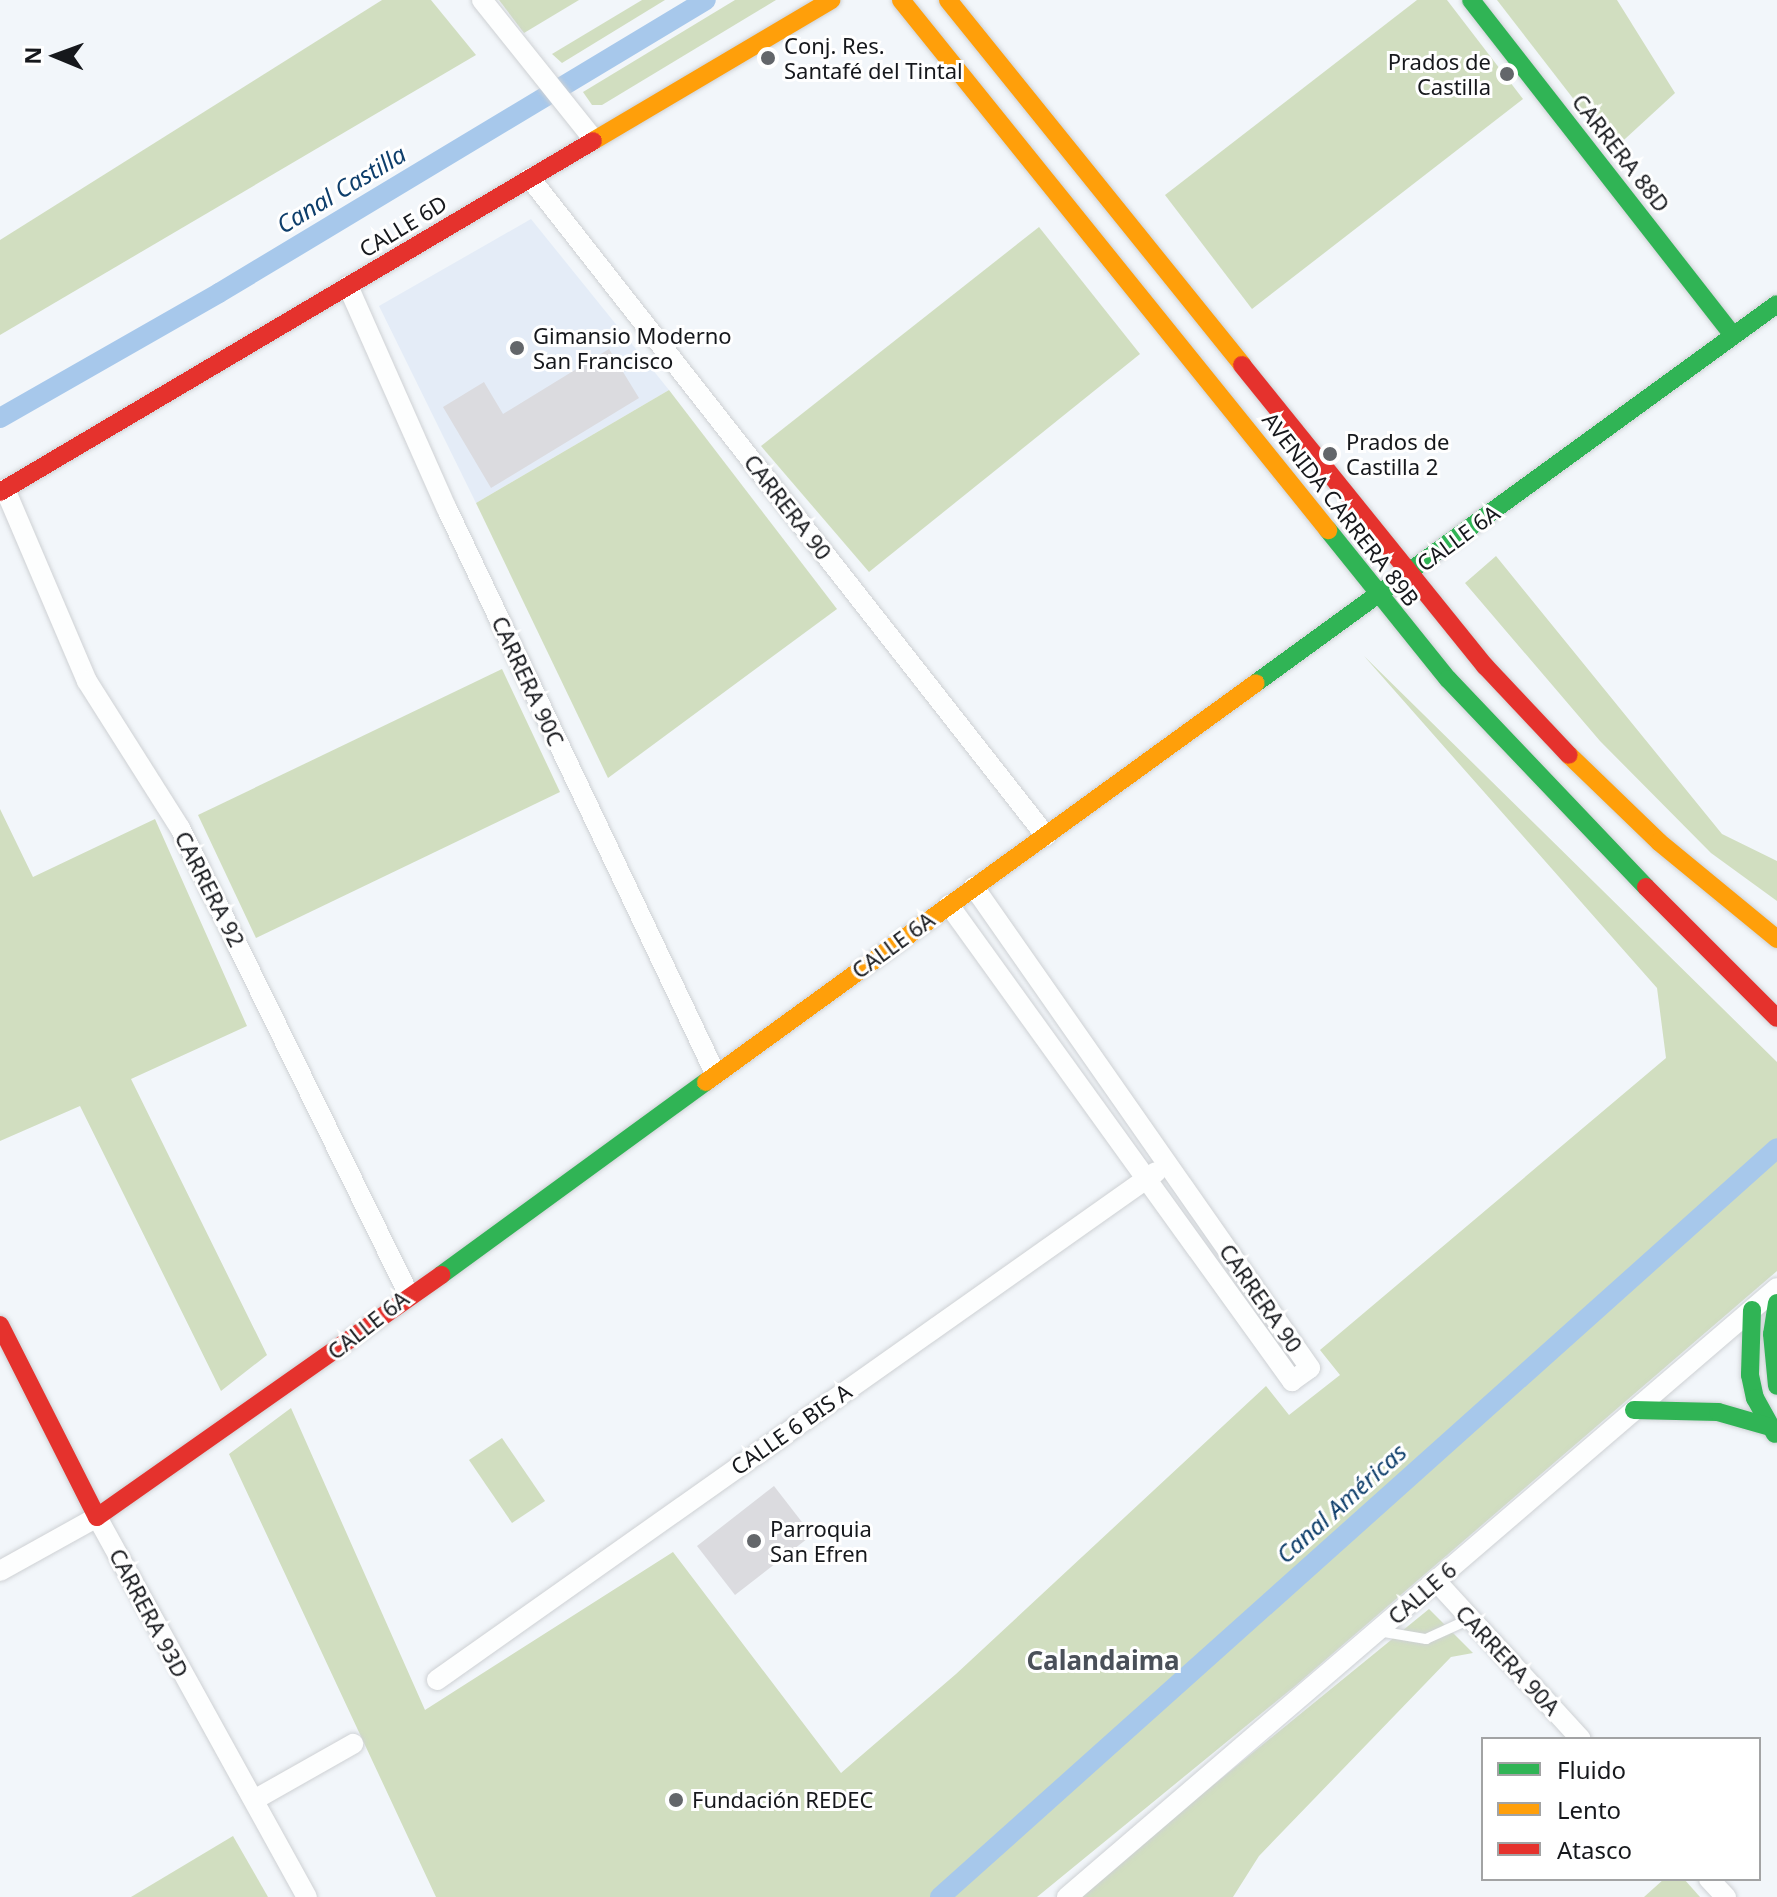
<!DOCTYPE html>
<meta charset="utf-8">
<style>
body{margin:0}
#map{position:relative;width:1777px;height:1897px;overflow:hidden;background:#f2f6fa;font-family:"Noto Sans",sans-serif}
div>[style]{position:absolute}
.built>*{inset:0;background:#e4ecf7}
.green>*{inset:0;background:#d1dec0}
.canal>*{height:20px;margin:-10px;padding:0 10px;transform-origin:10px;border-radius:10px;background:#a7c8eb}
.building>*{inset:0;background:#dbdbdf}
.roads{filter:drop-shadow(0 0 2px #ced1d4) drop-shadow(0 0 2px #ced1d4)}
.lane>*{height:10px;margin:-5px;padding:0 5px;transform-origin:5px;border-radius:5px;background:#fdfefe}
.street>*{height:20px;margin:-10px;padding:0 10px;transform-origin:10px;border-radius:10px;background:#fdfefe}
.fast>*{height:18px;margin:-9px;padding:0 9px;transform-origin:9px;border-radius:9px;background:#30b455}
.slow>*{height:18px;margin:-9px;padding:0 9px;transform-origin:9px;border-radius:9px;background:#ff9f0a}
.jam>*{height:18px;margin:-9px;padding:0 9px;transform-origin:9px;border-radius:9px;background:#e5322d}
.dots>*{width:22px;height:22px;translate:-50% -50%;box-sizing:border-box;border:4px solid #fff;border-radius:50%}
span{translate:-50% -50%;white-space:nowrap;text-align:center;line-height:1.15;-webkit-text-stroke:6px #fff;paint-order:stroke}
.poi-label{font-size:22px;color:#16181c}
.left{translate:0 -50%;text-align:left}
.right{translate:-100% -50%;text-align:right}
.street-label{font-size:22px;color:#16181c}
.water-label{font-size:24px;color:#0e3e6b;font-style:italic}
.quarter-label{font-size:26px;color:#4a5059;font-weight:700}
.legend{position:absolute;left:1481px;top:1737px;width:280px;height:144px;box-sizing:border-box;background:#fff;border:2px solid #a2a3a4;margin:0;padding:10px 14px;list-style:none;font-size:24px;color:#16181c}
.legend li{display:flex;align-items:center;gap:16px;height:40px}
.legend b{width:40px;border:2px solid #a2a3a4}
.north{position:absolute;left:16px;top:16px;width:80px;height:80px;-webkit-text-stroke:6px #fff;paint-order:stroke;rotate:271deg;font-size:22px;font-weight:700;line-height:32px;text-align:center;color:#16181c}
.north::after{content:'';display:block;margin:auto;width:28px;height:36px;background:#16181c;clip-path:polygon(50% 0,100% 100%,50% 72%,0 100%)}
</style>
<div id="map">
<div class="built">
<i style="clip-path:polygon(531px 219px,669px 390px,476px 503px,379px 306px)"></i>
</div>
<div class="green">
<i style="clip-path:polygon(382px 0,431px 0,476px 55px,0 335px,0 240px)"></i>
<i style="clip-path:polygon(499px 0,579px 0,524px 33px)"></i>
<i style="clip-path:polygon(642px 0,665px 0,562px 63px,552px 54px)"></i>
<i style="clip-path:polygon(735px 0,776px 0,602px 105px,592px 105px,583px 92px)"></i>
<i style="clip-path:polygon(1417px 0,1447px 0,1523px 99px,1252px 309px,1165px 195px)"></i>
<i style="clip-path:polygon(1497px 0,1617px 0,1675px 93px,1613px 150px)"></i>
<i style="clip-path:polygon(1039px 227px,1140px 354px,869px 572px,761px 446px)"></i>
<i style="clip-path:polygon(669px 390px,837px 609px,608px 778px,476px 503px)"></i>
<i style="clip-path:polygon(1496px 556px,1722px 834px,1777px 861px,1777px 901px,1711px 853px,1600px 741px,1465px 583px)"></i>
<i style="clip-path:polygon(1364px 656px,1777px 1062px,1777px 1271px,1295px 1686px,1037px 1897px,436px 1897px,229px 1454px,291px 1408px,425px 1710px,673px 1552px,841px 1773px,956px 1674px,1266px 1386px,1289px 1415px,1340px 1375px,1320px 1350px,1666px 1058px,1657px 988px)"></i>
<i style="clip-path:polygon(502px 669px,560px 792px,256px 938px,198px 815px)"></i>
<i style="clip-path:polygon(0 809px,33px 877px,155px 819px,247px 1026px,131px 1079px,267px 1355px,221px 1391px,80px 1106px,0 1141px)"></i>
<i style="clip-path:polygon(502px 1438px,545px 1501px,512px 1523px,469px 1460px)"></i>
<i style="clip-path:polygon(1429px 1609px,1473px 1653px,1451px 1657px,1259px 1856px,1233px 1897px,1076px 1897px)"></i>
<i style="clip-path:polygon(233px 1836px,268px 1897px,131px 1897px)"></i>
<i style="clip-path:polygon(1664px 1879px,1684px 1879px,1700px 1897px,1644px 1897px)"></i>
</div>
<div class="canal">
<i style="left:0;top:418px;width:252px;rotate:-29.7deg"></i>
<i style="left:219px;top:293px;width:568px;rotate:-31.03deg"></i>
<i style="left:940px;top:1897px;width:1123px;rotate:-41.82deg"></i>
</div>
<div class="building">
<i style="clip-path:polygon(609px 349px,639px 398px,491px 488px,443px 407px,484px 382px,503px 414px)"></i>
<i style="clip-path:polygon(774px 1486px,812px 1535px,735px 1595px,697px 1546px)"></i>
</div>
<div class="roads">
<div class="lane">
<i style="left:1378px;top:1631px;width:49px;rotate:9.5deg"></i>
<i style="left:1426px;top:1639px;width:48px;rotate:-24.4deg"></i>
</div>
<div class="street">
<i style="left:482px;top:0;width:179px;rotate:51.3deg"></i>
<i style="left:530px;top:178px;width:836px;rotate:51.9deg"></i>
<i style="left:348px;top:286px;width:244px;rotate:66.1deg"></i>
<i style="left:447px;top:509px;width:624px;rotate:64.58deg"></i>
<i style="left:5px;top:489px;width:209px;rotate:66.9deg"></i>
<i style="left:87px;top:681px;width:174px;rotate:57.7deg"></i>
<i style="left:180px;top:828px;width:518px;rotate:63.88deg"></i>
<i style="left:949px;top:905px;width:587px;rotate:54.22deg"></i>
<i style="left:1292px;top:1381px;width:22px;rotate:-36deg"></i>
<i style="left:1310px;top:1368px;width:587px;rotate:-124.94deg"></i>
<i style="left:0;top:1571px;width:111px;rotate:-29.1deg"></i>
<i style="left:97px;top:1517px;width:434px;rotate:61.1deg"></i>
<i style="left:1436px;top:1581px;width:214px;rotate:47.5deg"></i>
<i style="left:437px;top:1680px;width:880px;rotate:-35.24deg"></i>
<i style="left:254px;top:1800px;width:114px;rotate:-29.5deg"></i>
<i style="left:1709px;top:1879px;width:25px;rotate:47deg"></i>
<i style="left:1067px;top:1897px;width:935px;rotate:-40.62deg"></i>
</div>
<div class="fast">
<i style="left:1471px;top:0;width:425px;rotate:52deg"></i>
<i style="left:1328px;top:530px;width:191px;rotate:51.2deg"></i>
<i style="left:1448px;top:679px;width:287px;rotate:46.4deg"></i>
<i style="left:1256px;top:683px;width:644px;rotate:-36.03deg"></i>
<i style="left:441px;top:1275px;width:328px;rotate:-36.1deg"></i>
<i style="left:1777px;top:1303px;width:31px;rotate:99deg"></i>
<i style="left:1772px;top:1334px;width:52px;rotate:84.5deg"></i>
<i style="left:1752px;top:1310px;width:65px;rotate:91.8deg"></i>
<i style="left:1750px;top:1375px;width:24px;rotate:78deg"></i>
<i style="left:1755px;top:1398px;width:41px;rotate:60.9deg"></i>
<i style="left:1634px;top:1410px;width:84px;rotate:1.4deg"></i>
<i style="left:1718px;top:1412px;width:54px;rotate:16.1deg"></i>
</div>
<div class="slow">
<i style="left:901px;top:0;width:681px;rotate:51.14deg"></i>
<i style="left:948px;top:0;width:469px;rotate:51.1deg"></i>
<i style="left:593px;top:141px;width:277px;rotate:-30.6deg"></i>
<i style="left:1569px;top:755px;width:125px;rotate:44deg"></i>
<i style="left:1659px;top:842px;width:153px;rotate:39.4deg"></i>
<i style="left:706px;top:1082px;width:679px;rotate:-35.96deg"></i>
</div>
<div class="jam">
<i style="left:1242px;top:365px;width:387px;rotate:51.1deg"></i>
<i style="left:1485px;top:666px;width:122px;rotate:46.7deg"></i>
<i style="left:0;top:492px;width:689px;rotate:-30.62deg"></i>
<i style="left:1646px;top:887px;width:185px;rotate:45deg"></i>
<i style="left:0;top:1325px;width:215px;rotate:63.2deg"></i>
<i style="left:97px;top:1517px;width:421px;rotate:-35.1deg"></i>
</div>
</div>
<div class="dots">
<i style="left:768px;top:58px;background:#63666a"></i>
<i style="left:1507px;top:74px;background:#63666a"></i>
<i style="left:517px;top:348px;background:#63666a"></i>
<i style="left:1330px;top:454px;background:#63666a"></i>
<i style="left:754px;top:1541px;background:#63666a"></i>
<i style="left:676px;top:1800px;background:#63666a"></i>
</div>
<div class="poi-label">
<span class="left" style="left:784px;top:58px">Conj. Res.<br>Santafé del Tintal</span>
<span class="right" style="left:1491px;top:74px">Prados de<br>Castilla</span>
<span class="left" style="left:533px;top:348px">Gimansio Moderno<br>San Francisco</span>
<span class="left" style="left:1346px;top:454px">Prados de<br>Castilla 2</span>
<span class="left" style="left:770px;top:1541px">Parroquia<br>San Efren</span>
<span class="left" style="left:692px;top:1800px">Fundación REDEC</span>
</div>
<div class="street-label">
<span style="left:1621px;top:153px;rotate:52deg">CARRERA 88D</span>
<span style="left:403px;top:226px;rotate:-31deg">CALLE 6D</span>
<span style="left:788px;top:507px;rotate:52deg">CARRERA 90</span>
<span style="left:1341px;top:509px;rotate:52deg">AVENIDA CARRERA 89B</span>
<span style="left:1458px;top:538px;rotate:-36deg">CALLE 6A</span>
<span style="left:528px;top:681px;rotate:65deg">CARRERA 90C</span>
<span style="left:210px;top:889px;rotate:63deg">CARRERA 92</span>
<span style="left:893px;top:945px;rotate:-36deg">CALLE 6A</span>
<span style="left:1261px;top:1298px;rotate:55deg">CARRERA 90</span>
<span style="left:368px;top:1325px;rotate:-38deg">CALLE 6A</span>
<span style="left:791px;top:1429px;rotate:-35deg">CALLE 6 BIS A</span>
<span style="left:1422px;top:1593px;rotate:-41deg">CALLE 6</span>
<span style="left:149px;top:1613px;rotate:62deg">CARRERA 93D</span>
<span style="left:1508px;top:1660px;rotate:47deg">CARRERA 90A</span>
</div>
<div class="water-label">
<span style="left:341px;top:189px;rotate:-31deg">Canal Castilla</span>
<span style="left:1341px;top:1503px;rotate:-42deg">Canal Américas</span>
</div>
<div class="quarter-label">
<span style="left:1103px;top:1661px">Calandaima</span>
</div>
<ul class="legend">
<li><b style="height:10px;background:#30b455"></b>Fluido</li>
<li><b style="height:10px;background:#ff9f0a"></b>Lento</li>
<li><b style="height:10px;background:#e5322d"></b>Atasco</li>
</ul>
<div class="north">N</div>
</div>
